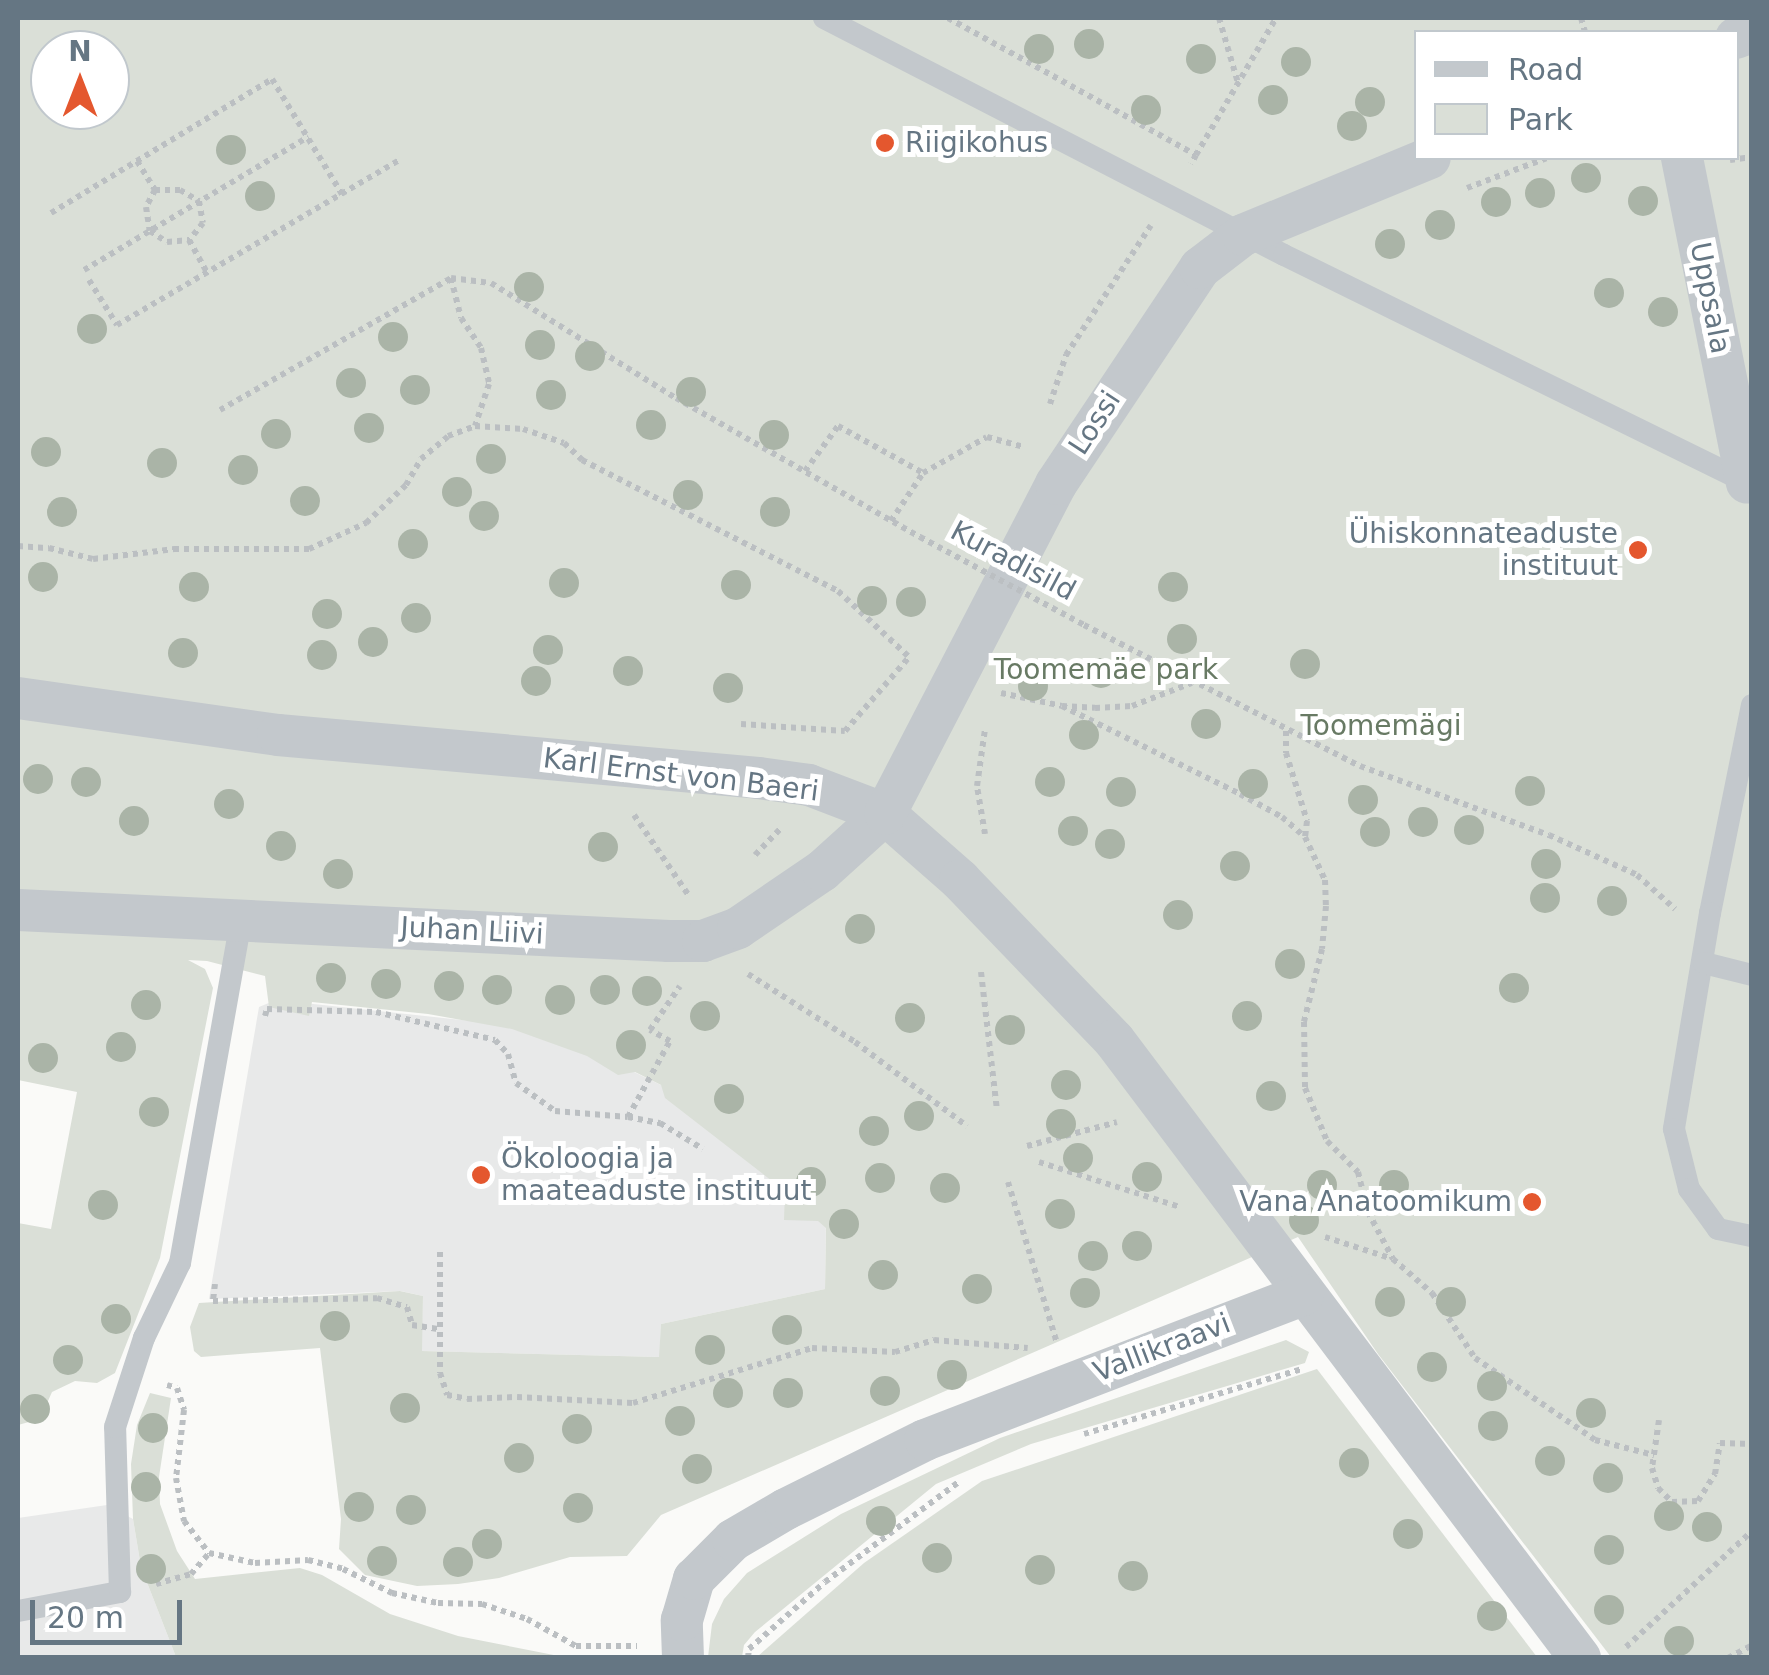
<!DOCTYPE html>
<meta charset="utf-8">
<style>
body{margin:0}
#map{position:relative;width:1769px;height:1675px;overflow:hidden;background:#fafaf8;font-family:"DejaVu Sans",sans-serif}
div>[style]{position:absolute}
.built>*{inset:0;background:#e8e9e9}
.green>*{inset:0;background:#dadfd7}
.path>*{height:6px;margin-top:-3px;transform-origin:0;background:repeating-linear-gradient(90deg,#bbbfc2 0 5px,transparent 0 10px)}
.service>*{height:22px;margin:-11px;padding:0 11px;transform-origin:11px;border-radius:11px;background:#c3c8cc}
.minor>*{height:42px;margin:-21px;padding:0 21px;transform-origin:21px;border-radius:21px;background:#c3c8cc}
.path-bridge>*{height:6px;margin-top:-3px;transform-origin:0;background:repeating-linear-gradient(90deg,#bbbfc2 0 5px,transparent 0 10px)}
.trees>*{width:30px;height:30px;margin:-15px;border-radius:50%;background:#aab4a7}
.dots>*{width:28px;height:28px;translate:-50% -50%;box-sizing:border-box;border:5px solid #fff;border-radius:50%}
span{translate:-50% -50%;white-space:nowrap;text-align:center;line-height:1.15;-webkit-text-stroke:10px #fff;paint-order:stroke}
.poi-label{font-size:28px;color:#657683}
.left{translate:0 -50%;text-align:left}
.right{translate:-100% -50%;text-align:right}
.street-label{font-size:28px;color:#657683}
.park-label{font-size:28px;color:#687a64}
.frame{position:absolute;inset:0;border:20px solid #657683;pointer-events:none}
.legend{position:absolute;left:1414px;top:30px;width:325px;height:130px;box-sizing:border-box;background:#fff;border:2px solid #c1c8cd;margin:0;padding:12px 18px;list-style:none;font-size:30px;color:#657683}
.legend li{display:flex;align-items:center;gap:20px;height:50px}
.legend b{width:50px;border:2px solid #c1c8cd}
.north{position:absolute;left:30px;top:30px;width:100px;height:100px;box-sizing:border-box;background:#fff;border:2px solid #c1c8cd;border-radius:50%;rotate:0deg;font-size:28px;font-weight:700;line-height:40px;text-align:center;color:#657683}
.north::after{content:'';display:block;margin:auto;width:35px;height:45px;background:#e4572e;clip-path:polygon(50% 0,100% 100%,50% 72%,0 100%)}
.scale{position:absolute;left:30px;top:1600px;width:152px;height:45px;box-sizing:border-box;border:5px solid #657683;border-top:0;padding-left:12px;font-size:30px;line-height:35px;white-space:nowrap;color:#657683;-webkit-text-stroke:8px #fff;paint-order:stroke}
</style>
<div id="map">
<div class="built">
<i style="clip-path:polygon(276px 1000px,546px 1029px,673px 1091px,826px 1222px,825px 1289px,661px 1324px,660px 1357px,421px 1351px,423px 1296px,401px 1291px,209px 1299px,259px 1007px)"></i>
<i style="clip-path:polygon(107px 1505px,133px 1519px,141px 1567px,176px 1657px,18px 1657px,18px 1518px)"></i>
</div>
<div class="green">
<i style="clip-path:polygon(evenodd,18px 18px,1751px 18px,1751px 1657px,1611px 1657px,1378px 1354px,1298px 1237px,661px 1515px,627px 1556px,570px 1557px,499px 1578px,458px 1584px,417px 1586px,365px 1575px,339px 1549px,341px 1519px,320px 1348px,201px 1357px,194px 1351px,190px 1327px,199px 1303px,400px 1291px,423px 1296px,422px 1351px,659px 1357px,661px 1324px,825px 1289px,826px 1228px,818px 1221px,784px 1220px,785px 1191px,665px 1098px,661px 1085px,635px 1072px,618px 1075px,587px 1056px,512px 1029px,428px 1014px,312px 1002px,309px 1016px,269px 1007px,265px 976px,207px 961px,188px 960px,205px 969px,213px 988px,160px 1258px,115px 1373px,97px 1383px,75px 1381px,52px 1392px,40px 1419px,18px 1425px,18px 1223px,51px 1229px,77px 1092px,18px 1080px,18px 18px,1416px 32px,1736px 32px,1736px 158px,1416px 158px,1416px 32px,18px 18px,50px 50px,110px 50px,110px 110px,50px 110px,50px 50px)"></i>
<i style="clip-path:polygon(1286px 1340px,1309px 1352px,1305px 1363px,1031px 1444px,936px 1484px,755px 1632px,744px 1645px,742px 1657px,708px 1657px,712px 1624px,724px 1599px,747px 1573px,841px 1514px,1000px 1438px)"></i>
<i style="clip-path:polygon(1317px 1369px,1537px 1657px,757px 1657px,864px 1563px,982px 1481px)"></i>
<i style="clip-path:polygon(150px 1393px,171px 1398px,159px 1477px,160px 1504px,177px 1551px,195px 1579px,300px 1568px,322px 1575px,390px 1614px,458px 1636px,564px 1657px,630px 1657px,176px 1657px,141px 1567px,133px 1519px,131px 1464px,137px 1425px)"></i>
</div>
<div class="path">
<i style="left:948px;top:18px;width:283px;rotate:28.9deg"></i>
<i style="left:1196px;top:155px;width:10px;rotate:119deg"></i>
<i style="left:1219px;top:18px;width:68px;rotate:73.7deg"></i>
<i style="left:1581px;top:18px;width:15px;rotate:74deg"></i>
<i style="left:1196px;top:155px;width:159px;rotate:-59.7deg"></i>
<i style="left:1730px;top:160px;width:22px;rotate:-8deg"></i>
<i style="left:137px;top:161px;width:34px;rotate:58deg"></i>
<i style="left:155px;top:190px;width:19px;rotate:118deg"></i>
<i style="left:146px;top:207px;width:24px;rotate:81deg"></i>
<i style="left:150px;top:231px;width:20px;rotate:33deg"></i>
<i style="left:167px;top:242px;width:22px;rotate:-5deg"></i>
<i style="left:1467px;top:188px;width:85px;rotate:-20.6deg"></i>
<i style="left:155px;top:190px;width:25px"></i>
<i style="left:180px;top:190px;width:22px;rotate:30deg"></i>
<i style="left:199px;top:201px;width:22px;rotate:80deg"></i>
<i style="left:203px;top:223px;width:22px;rotate:129deg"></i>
<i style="left:189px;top:240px;width:37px;rotate:61deg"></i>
<i style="left:51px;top:213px;width:258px;rotate:-31.2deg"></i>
<i style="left:272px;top:79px;width:135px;rotate:58.7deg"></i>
<i style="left:84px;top:270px;width:261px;rotate:-30.7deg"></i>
<i style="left:451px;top:278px;width:41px;rotate:76deg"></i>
<i style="left:461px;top:318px;width:36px;rotate:56deg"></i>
<i style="left:481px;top:348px;width:37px;rotate:77deg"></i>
<i style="left:489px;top:384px;width:44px;rotate:108.4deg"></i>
<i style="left:89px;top:280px;width:53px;rotate:58.1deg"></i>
<i style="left:117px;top:325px;width:329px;rotate:-30.3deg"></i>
<i style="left:1050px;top:404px;width:52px;rotate:-71.9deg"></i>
<i style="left:1066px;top:355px;width:155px;rotate:-56.8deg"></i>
<i style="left:220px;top:410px;width:266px;rotate:-29.7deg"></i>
<i style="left:451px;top:278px;width:40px;rotate:7.1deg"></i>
<i style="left:491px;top:283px;width:218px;rotate:31.9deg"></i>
<i style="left:676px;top:398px;width:281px;rotate:29.7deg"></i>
<i style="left:805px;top:471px;width:56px;rotate:-53.7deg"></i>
<i style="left:838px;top:426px;width:97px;rotate:28.9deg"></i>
<i style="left:891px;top:521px;width:58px;rotate:-56.3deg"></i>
<i style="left:923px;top:473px;width:73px;rotate:-29.4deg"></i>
<i style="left:987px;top:437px;width:39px;rotate:15deg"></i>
<i style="left:18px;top:546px;width:31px;rotate:4deg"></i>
<i style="left:49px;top:548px;width:45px;rotate:14deg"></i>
<i style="left:93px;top:559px;width:82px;rotate:-7deg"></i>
<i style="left:174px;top:549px;width:135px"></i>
<i style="left:309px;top:549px;width:63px;rotate:-24.5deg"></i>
<i style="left:366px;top:523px;width:55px;rotate:-43.5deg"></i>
<i style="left:406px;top:485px;width:30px;rotate:-60deg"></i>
<i style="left:421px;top:459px;width:35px;rotate:-40deg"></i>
<i style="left:448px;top:436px;width:29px;rotate:-20deg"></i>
<i style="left:475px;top:426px;width:48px;rotate:3.6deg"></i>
<i style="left:523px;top:429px;width:43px;rotate:18.9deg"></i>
<i style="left:564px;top:443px;width:25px;rotate:43deg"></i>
<i style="left:582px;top:460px;width:288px;rotate:27.1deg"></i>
<i style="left:838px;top:591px;width:97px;rotate:42.9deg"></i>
<i style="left:1084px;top:625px;width:310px;rotate:27.1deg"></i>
<i style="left:1360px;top:766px;width:201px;rotate:20.1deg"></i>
<i style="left:1549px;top:835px;width:97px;rotate:24.4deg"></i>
<i style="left:1637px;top:875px;width:51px;rotate:41.8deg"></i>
<i style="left:1001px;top:693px;width:62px;rotate:12deg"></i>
<i style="left:1062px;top:706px;width:33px;rotate:3deg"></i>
<i style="left:1095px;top:708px;width:37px;rotate:-3deg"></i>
<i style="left:1132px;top:706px;width:64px;rotate:-21deg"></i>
<i style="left:1062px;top:706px;width:199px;rotate:26.3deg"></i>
<i style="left:1240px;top:794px;width:48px;rotate:28.7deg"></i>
<i style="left:1282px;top:817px;width:30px;rotate:41deg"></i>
<i style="left:1305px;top:837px;width:47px;rotate:65.1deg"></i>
<i style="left:1325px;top:880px;width:26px;rotate:88deg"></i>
<i style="left:1326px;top:906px;width:43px;rotate:95.3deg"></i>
<i style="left:1322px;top:949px;width:75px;rotate:103.9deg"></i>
<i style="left:1304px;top:1022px;width:66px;rotate:89.1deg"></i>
<i style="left:1305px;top:1088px;width:57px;rotate:67.5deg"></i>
<i style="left:1327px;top:1141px;width:44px;rotate:45deg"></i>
<i style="left:1358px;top:1172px;width:41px;rotate:76deg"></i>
<i style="left:1368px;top:1212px;width:53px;rotate:62deg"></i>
<i style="left:1393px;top:1259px;width:52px;rotate:41.1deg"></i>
<i style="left:1432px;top:1293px;width:78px;rotate:56.5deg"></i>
<i style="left:1475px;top:1358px;width:145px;rotate:34.3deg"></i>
<i style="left:1595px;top:1440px;width:61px;rotate:14.3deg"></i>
<i style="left:741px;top:724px;width:104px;rotate:3.9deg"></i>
<i style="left:845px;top:731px;width:98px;rotate:-49.1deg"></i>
<i style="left:1286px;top:731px;width:22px;rotate:90deg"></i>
<i style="left:1286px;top:753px;width:71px;rotate:72.8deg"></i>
<i style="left:1307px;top:821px;width:16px;rotate:97deg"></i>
<i style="left:634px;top:815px;width:98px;rotate:55.8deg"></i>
<i style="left:985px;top:834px;width:49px;rotate:-99.5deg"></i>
<i style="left:977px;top:786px;width:58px;rotate:-82deg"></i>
<i style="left:755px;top:855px;width:37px;rotate:-46deg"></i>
<i style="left:981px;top:972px;width:139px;rotate:83.4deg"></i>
<i style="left:748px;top:974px;width:127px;rotate:32.4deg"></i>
<i style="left:855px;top:1042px;width:140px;rotate:36.9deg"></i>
<i style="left:265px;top:1016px;width:7px;rotate:-74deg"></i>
<i style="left:267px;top:1009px;width:109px;rotate:1.6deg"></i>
<i style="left:376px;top:1012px;width:122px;rotate:13.2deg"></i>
<i style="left:495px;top:1040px;width:19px;rotate:47deg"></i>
<i style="left:508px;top:1054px;width:30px;rotate:75deg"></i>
<i style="left:516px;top:1083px;width:48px;rotate:35.7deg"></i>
<i style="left:555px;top:1111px;width:73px;rotate:4.7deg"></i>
<i style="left:628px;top:1117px;width:87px;rotate:-61.1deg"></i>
<i style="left:670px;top:1041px;width:23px;rotate:-151deg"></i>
<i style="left:650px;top:1030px;width:53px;rotate:-55.7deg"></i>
<i style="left:628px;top:1117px;width:33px;rotate:11deg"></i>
<i style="left:660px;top:1123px;width:50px;rotate:31.2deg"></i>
<i style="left:1027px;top:1146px;width:93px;rotate:-14.9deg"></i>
<i style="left:1039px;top:1162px;width:148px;rotate:17.7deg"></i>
<i style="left:1008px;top:1182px;width:168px;rotate:73.1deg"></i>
<i style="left:1325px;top:1237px;width:71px;rotate:17.9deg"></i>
<i style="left:440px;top:1252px;width:121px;rotate:90deg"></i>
<i style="left:440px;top:1373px;width:23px;rotate:72deg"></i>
<i style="left:447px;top:1395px;width:20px;rotate:11deg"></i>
<i style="left:467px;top:1399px;width:50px;rotate:-2.3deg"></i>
<i style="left:517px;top:1397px;width:116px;rotate:3deg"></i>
<i style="left:633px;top:1403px;width:187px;rotate:-17.1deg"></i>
<i style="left:812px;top:1348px;width:83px;rotate:2.8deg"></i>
<i style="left:895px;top:1352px;width:41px;rotate:-17.1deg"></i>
<i style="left:934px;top:1340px;width:94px;rotate:4.9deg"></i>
<i style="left:215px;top:1284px;width:17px;rotate:97deg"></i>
<i style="left:213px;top:1301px;width:164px;rotate:-1deg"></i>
<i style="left:377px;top:1298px;width:31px;rotate:17deg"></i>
<i style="left:407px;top:1307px;width:19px;rotate:74deg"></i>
<i style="left:412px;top:1325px;width:26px;rotate:9deg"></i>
<i style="left:167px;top:1385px;width:10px;rotate:17deg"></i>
<i style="left:177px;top:1388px;width:23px;rotate:72deg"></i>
<i style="left:184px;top:1410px;width:68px;rotate:96.7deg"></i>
<i style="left:176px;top:1478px;width:44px;rotate:79.5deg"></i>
<i style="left:184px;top:1521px;width:41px;rotate:52deg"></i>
<i style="left:209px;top:1553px;width:47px;rotate:12.3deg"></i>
<i style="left:255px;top:1563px;width:53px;rotate:-3.2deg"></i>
<i style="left:308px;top:1560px;width:36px;rotate:14deg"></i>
<i style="left:343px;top:1569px;width:55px;rotate:26.1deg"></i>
<i style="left:392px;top:1593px;width:47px;rotate:12.3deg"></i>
<i style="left:438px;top:1603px;width:44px;rotate:1.3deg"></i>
<i style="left:482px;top:1604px;width:47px;rotate:18.4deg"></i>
<i style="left:527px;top:1619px;width:56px;rotate:28.9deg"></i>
<i style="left:576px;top:1646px;width:61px"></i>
<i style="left:1659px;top:1420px;width:49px;rotate:98.3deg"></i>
<i style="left:1652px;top:1468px;width:21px;rotate:73deg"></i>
<i style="left:1658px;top:1488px;width:20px;rotate:45deg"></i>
<i style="left:1672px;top:1502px;width:26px;rotate:-2deg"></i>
<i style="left:1698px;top:1501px;width:32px;rotate:-58deg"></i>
<i style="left:1715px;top:1474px;width:31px;rotate:-81deg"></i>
<i style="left:1720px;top:1443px;width:32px;rotate:2deg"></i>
<i style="left:1084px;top:1434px;width:227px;rotate:-16.6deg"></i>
<i style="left:156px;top:1584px;width:36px;rotate:-16deg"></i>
<i style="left:191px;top:1574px;width:28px;rotate:-49deg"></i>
<i style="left:1626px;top:1647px;width:171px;rotate:-42.6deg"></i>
<i style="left:748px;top:1658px;width:9px;rotate:-84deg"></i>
<i style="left:749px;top:1649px;width:101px;rotate:-41.4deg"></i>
<i style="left:825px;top:1582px;width:169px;rotate:-36.8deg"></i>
<i style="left:1728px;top:1658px;width:27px;rotate:-28deg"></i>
</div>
<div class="service">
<i style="left:824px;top:18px;width:517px;rotate:27.26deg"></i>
<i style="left:1284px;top:255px;width:519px;rotate:26.17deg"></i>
<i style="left:1752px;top:705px;width:212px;rotate:101.4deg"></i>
<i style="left:1710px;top:913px;width:219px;rotate:99.5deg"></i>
<i style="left:1674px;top:1129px;width:62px;rotate:76deg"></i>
<i style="left:1689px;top:1189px;width:49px;rotate:54.1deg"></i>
<i style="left:1718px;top:1229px;width:35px;rotate:12deg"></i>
<i style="left:1704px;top:963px;width:49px;rotate:14deg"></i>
<i style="left:18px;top:1611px;width:104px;rotate:-10.6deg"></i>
<i style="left:120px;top:1592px;width:165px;rotate:-91.7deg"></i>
<i style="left:115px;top:1427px;width:94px;rotate:-72deg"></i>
<i style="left:144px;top:1338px;width:83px;rotate:-64.4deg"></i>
<i style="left:180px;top:1263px;width:348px;rotate:-79.9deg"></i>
</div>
<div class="minor">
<i style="left:1736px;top:38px;width:17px;rotate:-21deg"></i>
<i style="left:1682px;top:158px;width:331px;rotate:78.7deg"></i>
<i style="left:18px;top:698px;width:263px;rotate:8.1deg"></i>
<i style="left:278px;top:735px;width:482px;rotate:5.1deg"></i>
<i style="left:758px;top:778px;width:51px;rotate:7.8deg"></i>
<i style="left:809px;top:785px;width:81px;rotate:20.9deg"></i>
<i style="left:885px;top:814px;width:100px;rotate:41.3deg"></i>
<i style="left:960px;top:880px;width:222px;rotate:46.1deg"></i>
<i style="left:1114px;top:1040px;width:774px;rotate:52.98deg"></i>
<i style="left:18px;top:910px;width:652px;rotate:2.73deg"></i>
<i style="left:669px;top:941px;width:34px"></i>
<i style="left:703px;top:941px;width:37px;rotate:-20deg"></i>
<i style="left:738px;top:928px;width:102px;rotate:-34.2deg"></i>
<i style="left:822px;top:871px;width:85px;rotate:-42.1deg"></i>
<i style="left:885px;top:814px;width:372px;rotate:-62.6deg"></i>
<i style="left:1056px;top:484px;width:260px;rotate:-56.3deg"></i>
<i style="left:1200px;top:268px;width:54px;rotate:-37.5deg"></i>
<i style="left:1243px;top:235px;width:202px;rotate:-22.4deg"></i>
<i style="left:683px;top:1658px;width:38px;rotate:-92deg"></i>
<i style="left:682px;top:1620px;width:43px;rotate:-73.7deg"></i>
<i style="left:694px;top:1579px;width:55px;rotate:-45deg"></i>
<i style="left:733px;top:1540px;width:61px;rotate:-30.3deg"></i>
<i style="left:786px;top:1509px;width:155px;rotate:-26.4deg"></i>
<i style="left:925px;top:1440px;width:405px;rotate:-21deg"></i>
</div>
<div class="path-bridge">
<i style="left:920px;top:537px;width:186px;rotate:28.2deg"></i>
</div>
<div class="trees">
<i style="left:1089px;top:44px"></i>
<i style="left:1039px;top:49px"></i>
<i style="left:1201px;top:59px"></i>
<i style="left:1296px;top:62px"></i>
<i style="left:1273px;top:100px"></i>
<i style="left:1370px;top:102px"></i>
<i style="left:1146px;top:110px"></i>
<i style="left:1352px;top:126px"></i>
<i style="left:231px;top:150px"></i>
<i style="left:1586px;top:178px"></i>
<i style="left:1540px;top:193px"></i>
<i style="left:260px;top:196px"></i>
<i style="left:1643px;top:201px"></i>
<i style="left:1496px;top:202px"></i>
<i style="left:1440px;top:225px"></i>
<i style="left:1390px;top:244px"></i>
<i style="left:529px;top:287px"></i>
<i style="left:1609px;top:293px"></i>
<i style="left:1663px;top:312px"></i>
<i style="left:92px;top:329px"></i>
<i style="left:393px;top:337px"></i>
<i style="left:540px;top:345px"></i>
<i style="left:590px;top:356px"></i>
<i style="left:351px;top:383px"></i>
<i style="left:415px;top:390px"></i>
<i style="left:691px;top:392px"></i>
<i style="left:551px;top:395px"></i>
<i style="left:651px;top:425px"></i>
<i style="left:369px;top:428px"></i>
<i style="left:276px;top:434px"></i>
<i style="left:774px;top:435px"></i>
<i style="left:46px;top:452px"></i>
<i style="left:491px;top:459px"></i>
<i style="left:162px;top:463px"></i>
<i style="left:243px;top:470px"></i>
<i style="left:457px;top:492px"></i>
<i style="left:688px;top:495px"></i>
<i style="left:305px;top:501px"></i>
<i style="left:62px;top:512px"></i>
<i style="left:775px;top:512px"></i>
<i style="left:484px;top:516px"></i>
<i style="left:413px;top:544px"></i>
<i style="left:43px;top:577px"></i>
<i style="left:564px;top:583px"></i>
<i style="left:736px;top:585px"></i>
<i style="left:194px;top:587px"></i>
<i style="left:1173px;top:587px"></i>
<i style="left:872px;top:601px"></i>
<i style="left:911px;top:602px"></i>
<i style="left:327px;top:614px"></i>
<i style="left:416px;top:618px"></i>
<i style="left:1182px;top:639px"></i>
<i style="left:373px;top:642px"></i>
<i style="left:548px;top:650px"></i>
<i style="left:183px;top:653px"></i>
<i style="left:322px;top:655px"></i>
<i style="left:1305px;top:664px"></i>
<i style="left:628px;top:671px"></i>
<i style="left:1101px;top:673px"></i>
<i style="left:536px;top:681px"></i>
<i style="left:1033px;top:686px"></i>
<i style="left:728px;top:688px"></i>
<i style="left:1206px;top:724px"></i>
<i style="left:1084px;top:735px"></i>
<i style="left:38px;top:779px"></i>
<i style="left:86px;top:782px"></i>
<i style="left:1050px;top:782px"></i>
<i style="left:1253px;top:784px"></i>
<i style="left:1530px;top:791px"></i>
<i style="left:1121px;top:792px"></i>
<i style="left:1363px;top:800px"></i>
<i style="left:229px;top:804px"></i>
<i style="left:134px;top:821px"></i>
<i style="left:1423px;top:822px"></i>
<i style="left:1469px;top:830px"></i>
<i style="left:1073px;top:831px"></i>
<i style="left:1375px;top:832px"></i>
<i style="left:1110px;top:844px"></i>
<i style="left:281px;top:846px"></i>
<i style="left:603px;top:847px"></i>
<i style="left:1546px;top:864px"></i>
<i style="left:1235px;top:866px"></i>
<i style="left:338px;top:874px"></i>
<i style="left:1545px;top:898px"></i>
<i style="left:1612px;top:901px"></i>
<i style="left:1178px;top:915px"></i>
<i style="left:860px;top:929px"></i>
<i style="left:1290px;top:964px"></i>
<i style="left:331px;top:978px"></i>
<i style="left:386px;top:984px"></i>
<i style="left:449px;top:986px"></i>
<i style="left:1514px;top:988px"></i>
<i style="left:497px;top:990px"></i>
<i style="left:605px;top:990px"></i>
<i style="left:647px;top:991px"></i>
<i style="left:560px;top:1000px"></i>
<i style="left:146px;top:1005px"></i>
<i style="left:705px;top:1016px"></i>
<i style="left:1247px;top:1016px"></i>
<i style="left:910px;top:1018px"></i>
<i style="left:1010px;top:1030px"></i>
<i style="left:631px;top:1045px"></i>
<i style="left:121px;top:1047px"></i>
<i style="left:43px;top:1058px"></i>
<i style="left:1066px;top:1085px"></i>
<i style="left:1271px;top:1096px"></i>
<i style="left:729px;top:1099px"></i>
<i style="left:154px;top:1112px"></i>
<i style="left:919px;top:1116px"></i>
<i style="left:1061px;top:1124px"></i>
<i style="left:874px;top:1131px"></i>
<i style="left:1078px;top:1158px"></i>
<i style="left:1147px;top:1177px"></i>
<i style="left:880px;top:1178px"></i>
<i style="left:811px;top:1182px"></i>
<i style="left:1322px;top:1185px"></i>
<i style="left:1394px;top:1185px"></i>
<i style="left:945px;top:1188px"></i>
<i style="left:103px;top:1205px"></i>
<i style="left:1060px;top:1214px"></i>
<i style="left:1304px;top:1220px"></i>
<i style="left:844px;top:1224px"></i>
<i style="left:1137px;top:1246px"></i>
<i style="left:1093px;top:1256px"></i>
<i style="left:883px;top:1275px"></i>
<i style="left:977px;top:1289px"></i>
<i style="left:1085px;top:1293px"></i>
<i style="left:1390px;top:1302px"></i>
<i style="left:1451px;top:1302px"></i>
<i style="left:116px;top:1319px"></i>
<i style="left:335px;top:1326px"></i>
<i style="left:787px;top:1330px"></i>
<i style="left:710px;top:1350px"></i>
<i style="left:68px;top:1360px"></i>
<i style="left:1432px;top:1367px"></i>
<i style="left:952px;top:1375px"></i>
<i style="left:1492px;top:1386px"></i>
<i style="left:885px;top:1391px"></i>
<i style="left:728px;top:1393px"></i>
<i style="left:788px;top:1393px"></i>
<i style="left:405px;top:1408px"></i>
<i style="left:35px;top:1409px"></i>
<i style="left:1591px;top:1413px"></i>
<i style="left:680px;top:1421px"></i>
<i style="left:1493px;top:1426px"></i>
<i style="left:153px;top:1428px"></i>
<i style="left:577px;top:1429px"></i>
<i style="left:519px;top:1458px"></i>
<i style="left:1550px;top:1461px"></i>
<i style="left:1354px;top:1463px"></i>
<i style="left:697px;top:1469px"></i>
<i style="left:1608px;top:1478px"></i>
<i style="left:146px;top:1487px"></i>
<i style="left:359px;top:1507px"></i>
<i style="left:578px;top:1508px"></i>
<i style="left:411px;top:1510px"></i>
<i style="left:1669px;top:1516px"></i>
<i style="left:881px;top:1521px"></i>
<i style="left:1707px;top:1527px"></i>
<i style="left:1408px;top:1534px"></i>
<i style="left:487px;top:1544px"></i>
<i style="left:1609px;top:1550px"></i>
<i style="left:937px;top:1558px"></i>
<i style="left:382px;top:1561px"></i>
<i style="left:458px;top:1562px"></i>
<i style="left:151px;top:1569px"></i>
<i style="left:1040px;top:1570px"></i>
<i style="left:1133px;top:1576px"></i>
<i style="left:1609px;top:1610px"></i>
<i style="left:1492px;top:1616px"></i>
<i style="left:1679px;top:1641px"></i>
</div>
<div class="dots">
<i style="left:885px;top:143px;background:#e4572e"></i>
<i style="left:1638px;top:550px;background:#e4572e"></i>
<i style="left:481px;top:1175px;background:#e4572e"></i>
<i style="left:1532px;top:1202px;background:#e4572e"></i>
</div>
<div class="poi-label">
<span class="left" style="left:905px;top:143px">Riigikohus</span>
<span class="right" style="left:1618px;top:550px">Ühiskonnateaduste<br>instituut</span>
<span class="left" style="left:501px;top:1175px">Ökoloogia ja<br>maateaduste instituut</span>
<span class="right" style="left:1512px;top:1202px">Vana Anatoomikum</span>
</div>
<div class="street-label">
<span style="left:1710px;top:298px;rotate:79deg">Uppsala</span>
<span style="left:1095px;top:423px;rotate:-57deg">Lossi</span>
<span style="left:1013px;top:561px;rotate:28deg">Kuradisild</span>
<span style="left:681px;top:775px;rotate:7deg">Karl Ernst von Baeri</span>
<span style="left:472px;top:931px;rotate:3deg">Juhan Liivi</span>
<span style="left:1162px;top:1348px;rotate:-21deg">Vallikraavi</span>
</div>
<div class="park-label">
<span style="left:1106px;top:670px">Toomemäe park</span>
<span style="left:1381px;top:726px">Toomemägi</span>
</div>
<div class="frame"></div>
<ul class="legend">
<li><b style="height:12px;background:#c3c8cc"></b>Road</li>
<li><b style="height:28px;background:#dadfd7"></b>Park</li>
</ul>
<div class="north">N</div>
<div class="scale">20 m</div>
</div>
